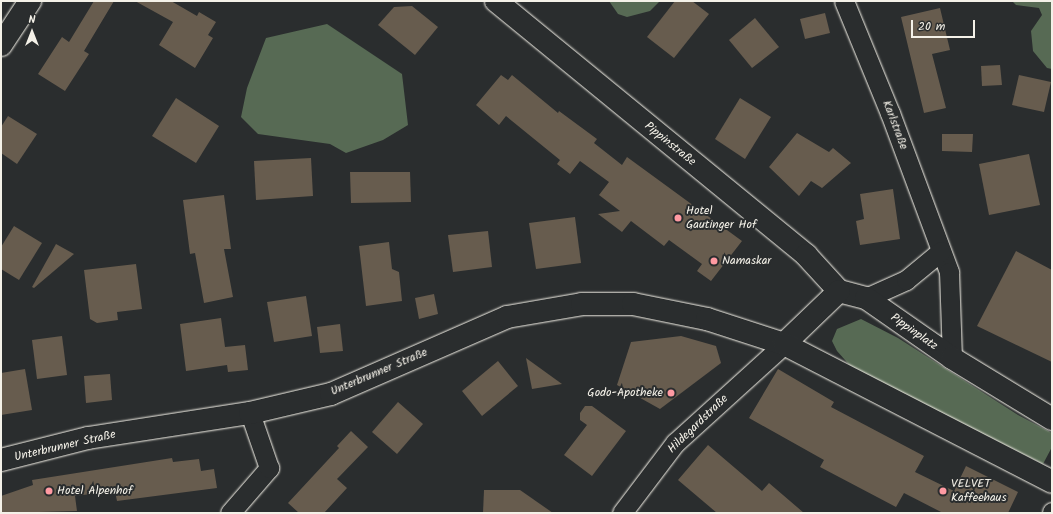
<!DOCTYPE html>
<meta charset="utf-8">
<style>
body{margin:0}
#map{position:relative;width:1053px;height:514px;overflow:hidden;background:#2a2d2e;font-family:Kalam,sans-serif}
div>[style]{position:absolute}
.green>*{inset:0;background:#576a54}
.building>*{inset:0;background:#675c4e}
.roads{filter:drop-shadow(0 0 1px #f4f1e8) drop-shadow(0 0 1px #f4f1e8)}
.street>*{height:19px;margin:-9.5px;padding:0 9.5px;transform-origin:9.5px;border-radius:9.5px;background:#2a2d2e}
.secondary>*{height:22px;margin:-11px;padding:0 11px;transform-origin:11px;border-radius:11px;background:#2a2d2e}
.dots>*{width:11px;height:11px;translate:-50% -50%;box-sizing:border-box;border:2px solid #2a2d2e;border-radius:50%}
span{translate:-50% -50%;white-space:nowrap;text-align:center;line-height:1.15;-webkit-text-stroke:4px #2a2d2e;paint-order:stroke}
.street-label{font-size:12px;color:#f4f1e8}
.poi-label{font-size:12px;color:#f4f1e8}
.left{translate:0 -50%;text-align:left}
.right{translate:-100% -50%;text-align:right}
.frame{position:absolute;inset:0;border:2px solid #f4f1e8;pointer-events:none}
.north{position:absolute;left:12px;top:12px;width:40px;height:40px;-webkit-text-stroke:3px #2a2d2e;paint-order:stroke;rotate:0deg;font-size:11px;font-weight:700;line-height:16px;text-align:center;color:#f4f1e8}
.north::after{content:'';display:block;margin:auto;width:14px;height:18px;background:#f4f1e8;clip-path:polygon(50% 0,100% 100%,50% 72%,0 100%)}
.scale{position:absolute;left:911px;top:20px;width:64px;height:18px;box-sizing:border-box;border:2px solid #f4f1e8;border-top:0;padding-left:5px;font-size:12px;line-height:14px;white-space:nowrap;color:#f4f1e8;-webkit-text-stroke:3px #2a2d2e;paint-order:stroke}
</style>
<div id="map">
<div class="green">
<i style="clip-path:polygon(609px 1px,660px 1px,650px 11px,627px 17px,618px 14px)"></i>
<i style="clip-path:polygon(1012px 1px,1052px 1px,1052px 69px,1047px 68px,1033px 51px,1031px 31px,1042px 15px,1039px 8px,1016px 5px)"></i>
<i style="clip-path:polygon(327px 24px,402px 74px,408px 125px,383px 140px,346px 153px,330px 144px,258px 134px,241px 117px,247px 88px,266px 38px)"></i>
<i style="clip-path:polygon(861px 319px,898px 338px,1018px 415px,1052px 433px,1052px 447px,1043px 464px,853px 369px,837px 351px,832px 341px,837px 329px)"></i>
</div>
<div class="building">
<i style="clip-path:polygon(94px 1px,114px 1px,84px 51px,89px 54px,65px 91px,38px 74px,62px 37px,69px 42px)"></i>
<i style="clip-path:polygon(135px 1px,171px 1px,197px 16px,199px 12px,216px 22px,208px 35px,213px 38px,195px 68px,159px 45px,173px 22px)"></i>
<i style="clip-path:polygon(675px 1px,692px 1px,709px 14px,674px 58px,647px 37px)"></i>
<i style="clip-path:polygon(412px 6px,438px 27px,415px 55px,378px 25px,394px 7px)"></i>
<i style="clip-path:polygon(940px 8px,950px 50px,932px 54px,946px 108px,924px 113px,901px 17px)"></i>
<i style="clip-path:polygon(825px 13px,830px 33px,805px 39px,800px 19px)"></i>
<i style="clip-path:polygon(755px 18px,779px 47px,752px 68px,729px 40px)"></i>
<i style="clip-path:polygon(1000px 65px,1002px 85px,982px 86px,981px 66px)"></i>
<i style="clip-path:polygon(501px 75px,508px 80px,512px 75px,558px 113px,559px 111px,597px 139px,594px 143px,622px 165px,627px 157px,742px 241px,711px 281px,697px 271px,702px 264px,669px 240px,664px 246px,631px 221px,622px 232px,598px 214px,620px 211px,599px 195px,609px 182px,580px 161px,570px 174px,557px 164px,560px 160px,506px 116px,499px 125px,476px 105px)"></i>
<i style="clip-path:polygon(1019px 75px,1051px 82px,1044px 112px,1012px 105px)"></i>
<i style="clip-path:polygon(176px 98px,219px 126px,196px 163px,152px 136px)"></i>
<i style="clip-path:polygon(740px 98px,771px 117px,745px 159px,715px 139px)"></i>
<i style="clip-path:polygon(8px 116px,37px 134px,17px 164px,1px 153px,1px 127px)"></i>
<i style="clip-path:polygon(797px 133px,829px 152px,833px 148px,851px 163px,822px 188px,811px 181px,799px 196px,769px 167px)"></i>
<i style="clip-path:polygon(942px 134px,973px 134px,972px 152px,942px 151px)"></i>
<i style="clip-path:polygon(1029px 154px,1040px 205px,989px 215px,979px 164px)"></i>
<i style="clip-path:polygon(311px 158px,313px 196px,256px 200px,254px 161px)"></i>
<i style="clip-path:polygon(350px 172px,410px 172px,411px 202px,351px 203px)"></i>
<i style="clip-path:polygon(893px 189px,900px 239px,860px 245px,856px 221px,864px 219px,860px 194px)"></i>
<i style="clip-path:polygon(224px 195px,231px 249px,224px 249px,233px 297px,204px 303px,195px 253px,190px 254px,183px 200px)"></i>
<i style="clip-path:polygon(575px 217px,581px 263px,536px 269px,529px 223px)"></i>
<i style="clip-path:polygon(14px 226px,42px 243px,19px 280px,1px 269px,1px 247px)"></i>
<i style="clip-path:polygon(488px 231px,492px 267px,453px 272px,448px 235px)"></i>
<i style="clip-path:polygon(389px 242px,392px 269px,399px 272px,402px 301px,366px 306px,359px 246px)"></i>
<i style="clip-path:polygon(56px 244px,74px 254px,34px 288px,32px 287px)"></i>
<i style="clip-path:polygon(1016px 251px,1052px 270px,1052px 362px,977px 326px)"></i>
<i style="clip-path:polygon(136px 264px,142px 309px,117px 312px,118px 320px,97px 323px,90px 319px,84px 270px)"></i>
<i style="clip-path:polygon(434px 294px,438px 314px,419px 319px,415px 298px)"></i>
<i style="clip-path:polygon(306px 296px,312px 336px,274px 342px,267px 302px)"></i>
<i style="clip-path:polygon(221px 318px,225px 347px,245px 345px,248px 370px,228px 372px,227px 365px,186px 371px,180px 324px)"></i>
<i style="clip-path:polygon(340px 324px,343px 351px,320px 353px,317px 327px)"></i>
<i style="clip-path:polygon(62px 336px,67px 375px,37px 379px,32px 340px)"></i>
<i style="clip-path:polygon(681px 336px,716px 346px,721px 363px,660px 409px,617px 385px,631px 342px)"></i>
<i style="clip-path:polygon(526px 358px,562px 384px,532px 389px)"></i>
<i style="clip-path:polygon(498px 361px,518px 386px,482px 416px,462px 391px)"></i>
<i style="clip-path:polygon(25px 369px,32px 410px,1px 415px,1px 373px)"></i>
<i style="clip-path:polygon(778px 369px,834px 402px,831px 407px,924px 456px,915px 472px,954px 491px,966px 466px,1018px 492px,1008px 513px,943px 513px,904px 493px,896px 507px,820px 467px,824px 460px,749px 418px)"></i>
<i style="clip-path:polygon(110px 374px,112px 400px,86px 403px,84px 376px)"></i>
<i style="clip-path:polygon(398px 402px,423px 424px,397px 454px,372px 432px)"></i>
<i style="clip-path:polygon(585px 406px,592px 406px,626px 431px,592px 476px,564px 455px,587px 425px,580px 420px,580px 413px)"></i>
<i style="clip-path:polygon(351px 431px,368px 447px,337px 479px,347px 488px,324px 513px,299px 513px,288px 503px,339px 448px,337px 446px)"></i>
<i style="clip-path:polygon(708px 445px,762px 491px,769px 483px,804px 513px,717px 513px,678px 480px)"></i>
<i style="clip-path:polygon(172px 458px,173px 462px,199px 459px,201px 471px,214px 469px,217px 488px,117px 501px,115px 491px,75px 496px,77px 511px,1px 513px,1px 496px,33px 485px,32px 480px)"></i>
<i style="clip-path:polygon(484px 490px,520px 490px,553px 513px,483px 513px)"></i>
</div>
<div class="roads">
<div class="street">
<i style="left:844px;top:1px;width:121px;rotate:67.7deg"></i>
<i style="left:890px;top:113px;width:170px;rotate:69.6deg"></i>
<i style="left:949px;top:272px;width:86px;rotate:88deg"></i>
<i style="left:866px;top:298px;width:44px;rotate:-24.2deg"></i>
<i style="left:906px;top:280px;width:45px;rotate:-39.6deg"></i>
<i style="left:230px;top:513px;width:60px;rotate:-49.1deg"></i>
<i style="left:269px;top:468px;width:58px;rotate:-109.1deg"></i>
<i style="left:622px;top:513px;width:88px;rotate:-52.9deg"></i>
<i style="left:675px;top:443px;width:147px;rotate:-42.2deg"></i>
<i style="left:1052px;top:513px;width:1px;rotate:-90deg"></i>
</div>
<div class="secondary">
<i style="left:496px;top:1px;width:401px;rotate:39.3deg"></i>
<i style="left:806px;top:255px;width:49px;rotate:47.5deg"></i>
<i style="left:1px;top:45px;width:53px;rotate:-56.6deg"></i>
<i style="left:839px;top:291px;width:28px;rotate:15deg"></i>
<i style="left:866px;top:298px;width:105px;rotate:34.9deg"></i>
<i style="left:952px;top:358px;width:117px;rotate:31.4deg"></i>
<i style="left:784px;top:344px;width:76px;rotate:-43.9deg"></i>
<i style="left:1px;top:460px;width:90px;rotate:-14.2deg"></i>
<i style="left:88px;top:438px;width:164px;rotate:-8.8deg"></i>
<i style="left:250px;top:413px;width:83px;rotate:-13.2deg"></i>
<i style="left:331px;top:394px;width:192px;rotate:-23.6deg"></i>
<i style="left:507px;top:317px;width:76px;rotate:-9.8deg"></i>
<i style="left:582px;top:304px;width:51px"></i>
<i style="left:633px;top:304px;width:76px;rotate:11.5deg"></i>
<i style="left:707px;top:319px;width:81px;rotate:18deg"></i>
<i style="left:784px;top:344px;width:301px;rotate:27.2deg"></i>
</div>
</div>
<div class="dots">
<i style="left:678px;top:218px;background:#ff9aa2"></i>
<i style="left:714px;top:261px;background:#ff9aa2"></i>
<i style="left:671px;top:393px;background:#ff9aa2"></i>
<i style="left:49px;top:491px;background:#ff9aa2"></i>
<i style="left:943px;top:491px;background:#ff9aa2"></i>
</div>
<div class="street-label">
<span style="left:895px;top:125px;rotate:69deg">Karlstraße</span>
<span style="left:670px;top:144px;rotate:39deg">Pippinstraße</span>
<span style="left:914px;top:332px;rotate:35deg">Pippinplatz</span>
<span style="left:379px;top:372px;rotate:-23deg">Unterbrunner Straße</span>
<span style="left:698px;top:424px;rotate:-44deg">Hildegardstraße</span>
<span style="left:65px;top:446px;rotate:-13deg">Unterbrunner Straße</span>
</div>
<div class="poi-label">
<span class="left" style="left:686px;top:218px">Hotel<br>Gautinger Hof</span>
<span class="left" style="left:722px;top:261px">Namaskar</span>
<span class="right" style="left:663px;top:393px">Godo-Apotheke</span>
<span class="left" style="left:951px;top:491px">VELVET<br>Kaffeehaus</span>
<span class="left" style="left:57px;top:491px">Hotel Alpenhof</span>
</div>
<div class="frame"></div>
<div class="north">N</div>
<div class="scale">20 m</div>
</div>
